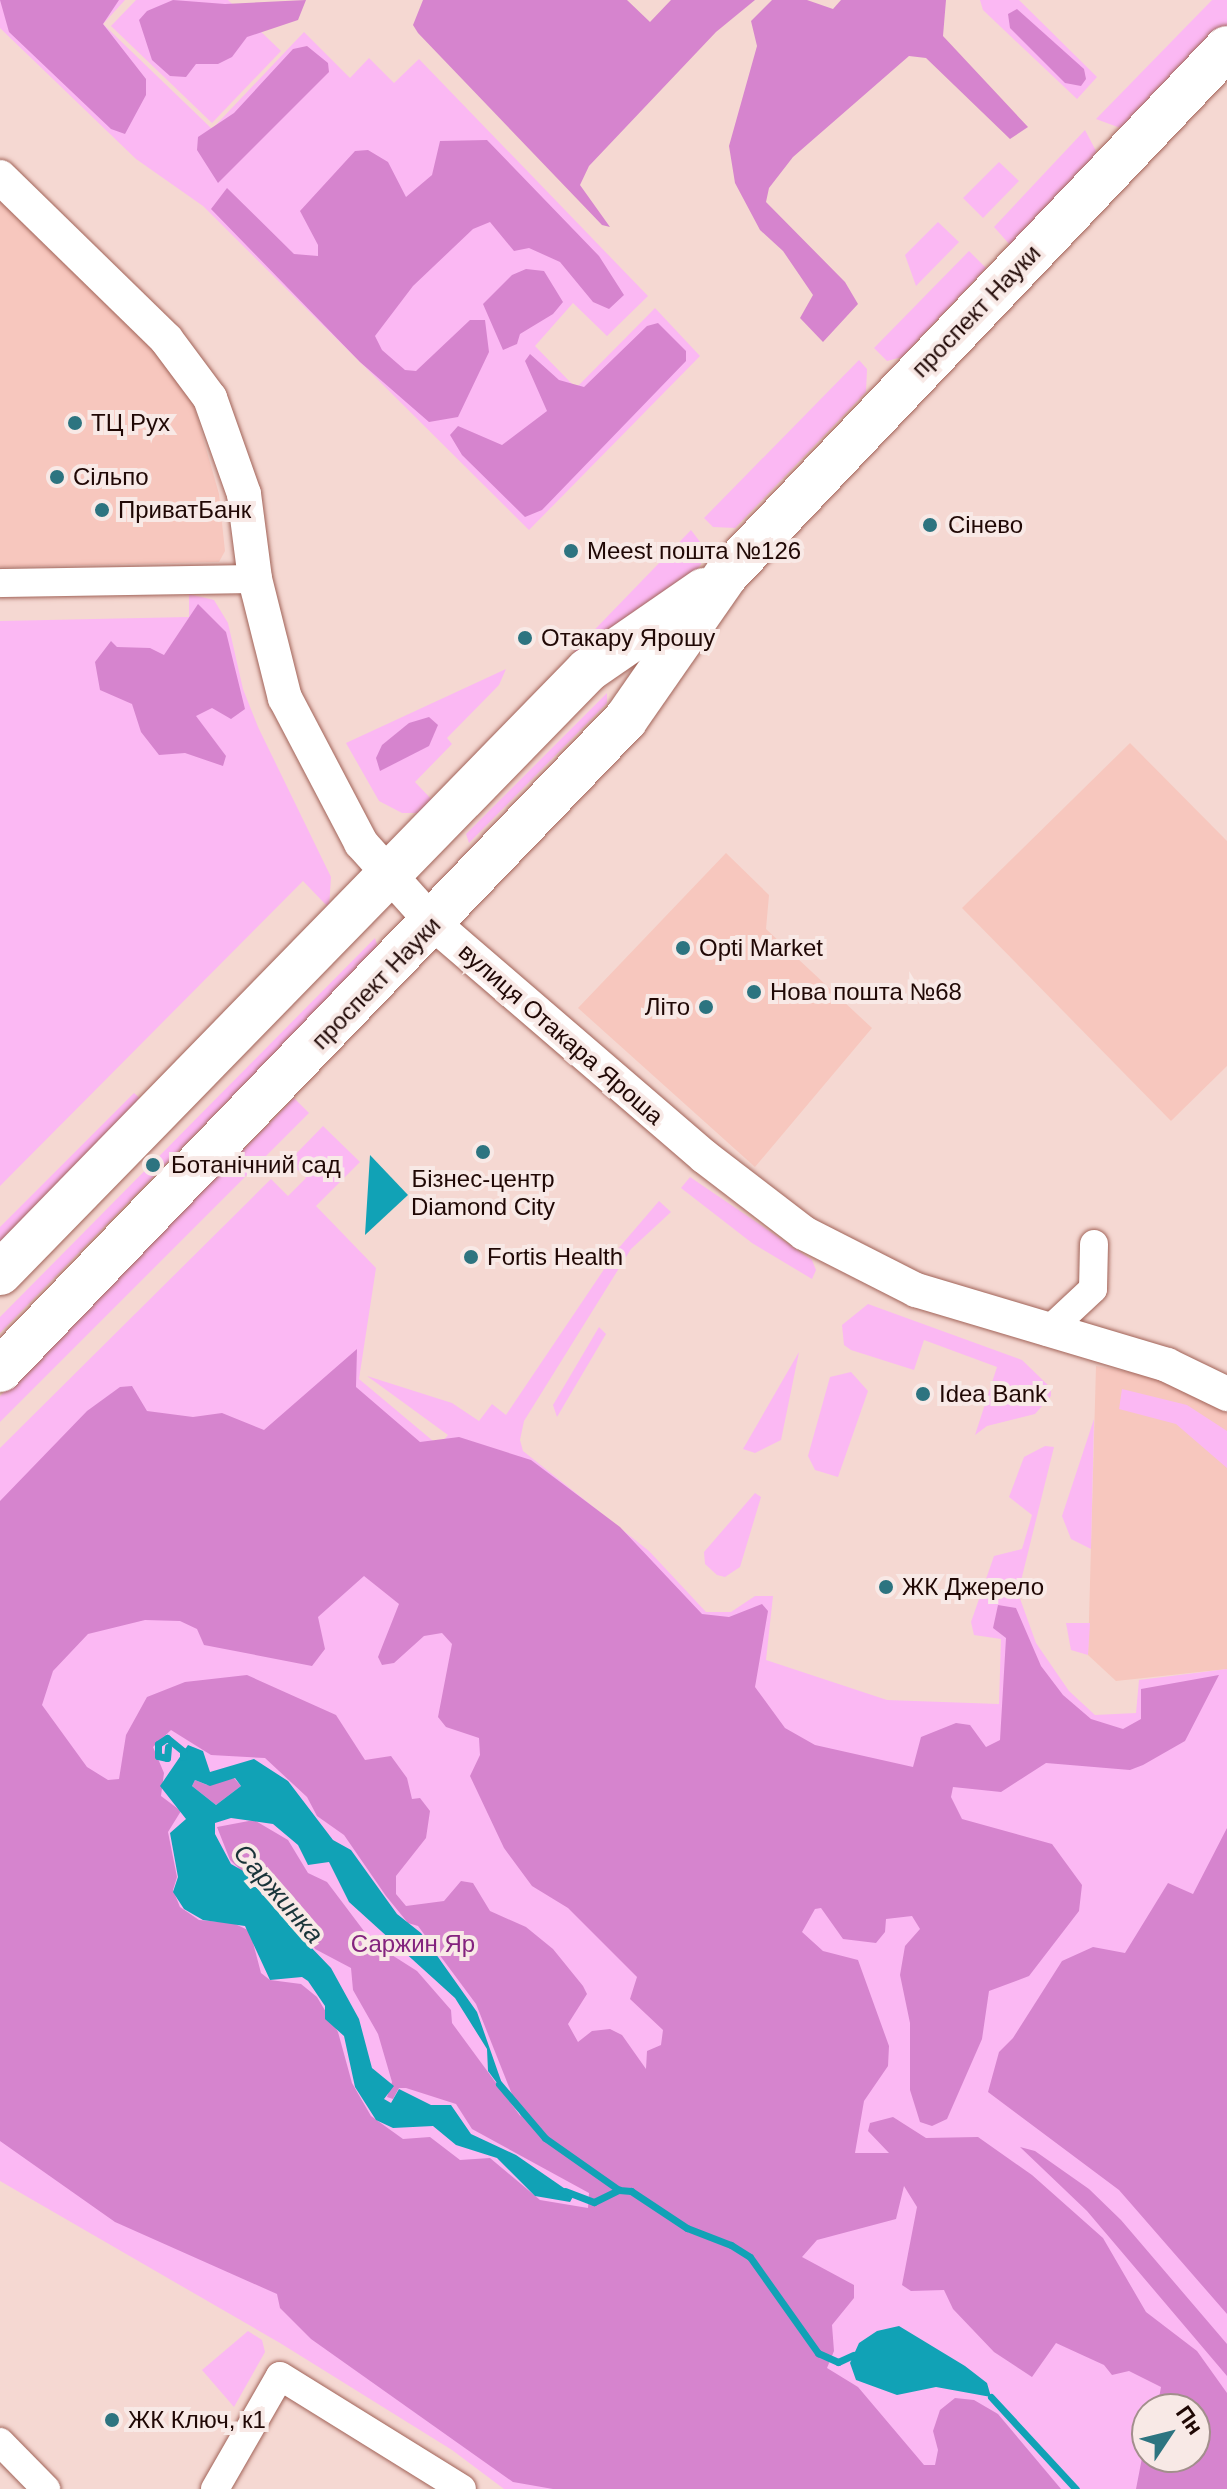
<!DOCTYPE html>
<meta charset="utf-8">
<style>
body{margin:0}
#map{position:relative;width:1227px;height:2489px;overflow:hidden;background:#f5d8d2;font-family:Arial,sans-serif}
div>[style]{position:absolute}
.built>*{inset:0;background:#f7c7be}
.green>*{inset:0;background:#fbb8f3}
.forest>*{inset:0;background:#d684ce}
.water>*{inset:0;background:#11a2b6}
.stream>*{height:7px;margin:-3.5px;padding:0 3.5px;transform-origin:3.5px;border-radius:3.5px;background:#11a2b6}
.roads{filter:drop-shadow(0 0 2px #a16358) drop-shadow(0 0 2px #a16358)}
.minor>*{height:28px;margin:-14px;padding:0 14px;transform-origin:14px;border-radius:14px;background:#fff}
.tertiary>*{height:34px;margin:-17px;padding:0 17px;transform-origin:17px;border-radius:17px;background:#fff}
.primary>*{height:44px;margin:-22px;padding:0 22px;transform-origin:22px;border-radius:22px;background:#fff}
.dots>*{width:22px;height:22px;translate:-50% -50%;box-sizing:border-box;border:4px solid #f8e9e6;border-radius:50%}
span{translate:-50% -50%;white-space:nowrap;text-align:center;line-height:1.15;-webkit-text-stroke:8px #f8e9e6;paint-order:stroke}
.street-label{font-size:24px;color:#200805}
.poi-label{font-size:24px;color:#200805}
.left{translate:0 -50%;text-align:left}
.right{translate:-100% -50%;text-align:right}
.park-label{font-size:24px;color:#84237e}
.water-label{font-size:26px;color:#193439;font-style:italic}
.north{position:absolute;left:1131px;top:2393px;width:80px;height:80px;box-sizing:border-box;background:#f8e9e6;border:2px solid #a28f8c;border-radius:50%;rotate:55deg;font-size:22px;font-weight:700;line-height:32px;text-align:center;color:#200805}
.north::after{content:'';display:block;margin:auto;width:28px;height:36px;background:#2d7480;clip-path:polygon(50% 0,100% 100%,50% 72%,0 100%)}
</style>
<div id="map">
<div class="built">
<i style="clip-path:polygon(0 197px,161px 355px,192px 399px,219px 494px,225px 551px,219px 562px,0 567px)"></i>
<i style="clip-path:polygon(1130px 743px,1227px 841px,1227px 1066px,1171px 1121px,962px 908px)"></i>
<i style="clip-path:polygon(726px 853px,769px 895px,766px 929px,872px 1028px,755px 1167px,578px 1008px)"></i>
<i style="clip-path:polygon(1096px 1366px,1157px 1377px,1202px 1395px,1227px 1413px,1227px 1669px,1116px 1681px,1088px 1655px)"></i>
</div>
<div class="green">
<i style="clip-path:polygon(0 0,125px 0,103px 24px,212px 129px,304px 32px,350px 78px,369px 58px,394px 83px,419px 59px,648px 296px,607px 336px,573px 303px,535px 346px,576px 388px,655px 308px,700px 356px,529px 530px,203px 206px,136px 159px,0 28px)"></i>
<i style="clip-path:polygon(136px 0,228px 0,281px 51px,212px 123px,111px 26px)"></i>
<i style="clip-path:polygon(980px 0,1019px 0,1097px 77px,1077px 99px,983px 10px)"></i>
<i style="clip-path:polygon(1212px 0,1227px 0,1227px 28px,1123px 129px,1096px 119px)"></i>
<i style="clip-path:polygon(1085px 130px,1096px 151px,1092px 163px,1011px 246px,994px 227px)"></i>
<i style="clip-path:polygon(999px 162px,1019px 181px,983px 218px,963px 198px)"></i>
<i style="clip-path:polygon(938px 222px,959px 242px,916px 286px,905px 255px)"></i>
<i style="clip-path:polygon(969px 251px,986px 268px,902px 357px,887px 361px,874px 348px)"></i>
<i style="clip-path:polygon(859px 360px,867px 369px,866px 392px,735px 528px,713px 527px,704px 518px)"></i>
<i style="clip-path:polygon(691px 530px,707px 551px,698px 570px,584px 661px,574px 651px)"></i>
<i style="clip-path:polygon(189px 594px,214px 600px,228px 623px,243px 689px,258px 727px,331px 877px,329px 908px,303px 881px,0 1186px,0 621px,189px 617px)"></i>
<i style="clip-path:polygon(506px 669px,499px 685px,447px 738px,452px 744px,415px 782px,434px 802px,418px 813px,402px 813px,379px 801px,346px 743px)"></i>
<i style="clip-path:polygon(607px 693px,607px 703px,469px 843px,466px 834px)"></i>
<i style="clip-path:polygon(375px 938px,378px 948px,0 1333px,0 1317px)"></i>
<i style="clip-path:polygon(134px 1093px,149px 1106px,0 1256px,0 1227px)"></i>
<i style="clip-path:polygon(294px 1098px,309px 1113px,0 1422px,0 1396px)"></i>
<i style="clip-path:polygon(evenodd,323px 1126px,360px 1162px,316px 1206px,376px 1268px,359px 1379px,439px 1446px,448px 1435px,367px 1376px,452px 1403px,479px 1421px,492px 1404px,506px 1415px,617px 1250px,659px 1201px,671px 1212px,631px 1249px,524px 1421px,520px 1440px,523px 1451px,649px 1551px,706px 1612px,731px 1612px,755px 1596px,773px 1596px,766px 1660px,887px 1700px,999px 1704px,1001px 1639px,974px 1635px,971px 1622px,994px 1556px,1022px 1549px,1032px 1515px,1009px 1497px,1024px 1457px,1045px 1446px,1054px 1447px,1018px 1593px,1036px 1643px,1069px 1691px,1095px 1715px,1136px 1713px,1139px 1680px,1227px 1669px,1227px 2489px,504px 2489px,452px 2450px,280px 2343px,0 2181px,0 1448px,271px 1179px,288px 1196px,306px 1178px,289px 1161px,323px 1126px,1147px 2409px,1195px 2409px,1195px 2457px,1147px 2457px,1147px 2409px)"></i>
<i style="clip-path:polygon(690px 1177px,812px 1260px,816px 1270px,812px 1279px,752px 1243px,681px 1188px)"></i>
<i style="clip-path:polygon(868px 1304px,1022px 1360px,1051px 1388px,1051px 1396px,1035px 1414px,987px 1426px,975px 1435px,997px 1367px,924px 1340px,914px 1370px,851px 1350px,844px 1345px,842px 1325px)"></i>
<i style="clip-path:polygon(599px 1327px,606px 1334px,557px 1417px,553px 1405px)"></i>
<i style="clip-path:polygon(799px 1352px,781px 1440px,755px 1453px,743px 1449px)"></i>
<i style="clip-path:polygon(851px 1372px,868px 1391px,838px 1477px,815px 1470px,808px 1456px,830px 1377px)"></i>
<i style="clip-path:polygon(1122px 1389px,1187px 1405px,1227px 1431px,1227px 1468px,1176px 1424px,1119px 1409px)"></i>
<i style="clip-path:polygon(1094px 1419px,1091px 1549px,1071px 1539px,1062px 1516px)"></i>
<i style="clip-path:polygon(755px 1493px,761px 1497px,740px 1567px,725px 1577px,717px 1575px,705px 1564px,704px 1552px)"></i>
<i style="clip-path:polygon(1066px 1623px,1090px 1623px,1088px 1655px,1071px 1650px)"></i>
<i style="clip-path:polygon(248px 2331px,262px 2340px,265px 2352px,234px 2407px,202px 2370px)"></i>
</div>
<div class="forest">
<i style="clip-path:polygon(0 0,119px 0,103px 24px,146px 79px,146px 95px,125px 134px,111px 129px,9px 32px)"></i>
<i style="clip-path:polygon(173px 0,225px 4px,306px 0,298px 20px,247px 37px,232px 57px,218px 64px,196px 64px,186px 77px,170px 76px,152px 60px,139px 20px,147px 11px)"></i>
<i style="clip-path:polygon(423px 0,627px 0,650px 22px,671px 0,755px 0,716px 32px,589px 166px,580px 185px,610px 227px,602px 225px,418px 33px,413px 25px)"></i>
<i style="clip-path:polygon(772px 0,807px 0,833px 9px,841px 0,946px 0,943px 36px,1028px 127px,1010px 139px,926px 58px,909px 56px,793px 157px,769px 188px,766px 202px,845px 282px,858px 304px,823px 342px,800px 318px,813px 295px,783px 251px,760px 230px,735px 183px,729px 146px,757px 46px,751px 21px)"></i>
<i style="clip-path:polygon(1017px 9px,1084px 69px,1086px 79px,1081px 86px,1065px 83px,1010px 28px,1008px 14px)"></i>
<i style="clip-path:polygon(307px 46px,328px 63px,329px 72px,218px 183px,197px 150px,198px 137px,234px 113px,293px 49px)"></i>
<i style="clip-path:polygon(487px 140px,599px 256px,624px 295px,609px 309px,593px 302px,560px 262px,529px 248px,514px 251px,490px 222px,473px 229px,413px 286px,375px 336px,382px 350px,405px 370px,416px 371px,470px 320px,485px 320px,489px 352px,458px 417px,429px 422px,360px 362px,211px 209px,227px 188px,294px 254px,318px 256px,318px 245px,300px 211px,355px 151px,368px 150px,388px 162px,406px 197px,432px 175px,440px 141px)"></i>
<i style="clip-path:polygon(526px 269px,544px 271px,563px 302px,553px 314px,520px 334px,517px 344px,503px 350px,483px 304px,512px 275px)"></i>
<i style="clip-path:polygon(658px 323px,686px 351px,686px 361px,542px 510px,525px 517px,462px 455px,450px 435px,458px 426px,502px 445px,547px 411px,525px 361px,530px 354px,559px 380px,584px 387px,647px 326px)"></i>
<i style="clip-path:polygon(198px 604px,226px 632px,245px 709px,231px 719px,212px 708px,196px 716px,226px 756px,223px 766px,185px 753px,159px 755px,141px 732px,132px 704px,100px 690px,95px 662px,111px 641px,117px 647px,150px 648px,164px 655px)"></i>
<i style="clip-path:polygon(429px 717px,438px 725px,429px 746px,380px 771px,376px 758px,382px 745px,409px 723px)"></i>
<i style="clip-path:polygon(evenodd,357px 1349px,356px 1387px,420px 1442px,459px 1437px,531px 1460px,620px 1527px,702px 1614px,729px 1617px,762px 1604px,768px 1611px,755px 1687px,785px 1728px,815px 1745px,913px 1767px,921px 1737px,956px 1723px,970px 1725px,986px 1747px,1000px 1740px,1006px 1638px,993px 1628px,998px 1605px,1016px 1608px,1041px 1666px,1063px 1695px,1091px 1719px,1123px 1729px,1141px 1719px,1141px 1689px,1219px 1675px,1185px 1741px,1143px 1765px,1130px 1770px,1046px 1763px,1001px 1792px,953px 1787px,951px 1797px,962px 1819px,1052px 1844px,1082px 1885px,1079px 1911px,1029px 1976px,989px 1991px,982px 2039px,947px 2119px,932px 2126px,920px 2122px,910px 2090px,910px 2023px,900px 1975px,905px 1946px,920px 1929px,912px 1916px,886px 1919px,885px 1932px,876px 1943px,843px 1939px,821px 1908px,815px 1909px,802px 1932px,823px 1951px,858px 1960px,889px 2046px,888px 2066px,864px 2101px,855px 2153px,889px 2153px,868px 2131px,870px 2123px,893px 2117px,926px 2138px,978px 2137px,1032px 2175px,1103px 2238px,1146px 2312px,1197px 2351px,1227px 2393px,1227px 2489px,1136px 2489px,1147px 2432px,1147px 2457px,1195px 2457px,1195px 2409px,1157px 2409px,1161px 2387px,1129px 2371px,1112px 2375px,1104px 2365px,1056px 2343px,1032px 2377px,994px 2352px,953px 2309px,944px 2290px,911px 2291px,902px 2285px,917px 2207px,904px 2186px,896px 2219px,817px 2240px,802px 2257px,854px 2285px,854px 2298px,832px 2325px,834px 2351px,827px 2368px,858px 2387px,924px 2465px,935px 2465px,938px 2450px,933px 2431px,940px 2410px,955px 2398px,974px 2400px,998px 2414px,1061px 2489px,553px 2489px,513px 2482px,311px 2339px,280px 2308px,277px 2294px,115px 2222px,0 2141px,0 1501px,87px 1411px,120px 1387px,132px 1386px,147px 1411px,193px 1417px,222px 1413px,264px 1430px,357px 1349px,364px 1576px,399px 1604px,378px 1657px,382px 1665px,394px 1663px,424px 1636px,442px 1633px,452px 1644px,438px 1717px,446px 1727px,479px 1738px,480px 1755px,470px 1776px,504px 1848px,532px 1886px,568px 1908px,637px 1977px,630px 1999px,663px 2030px,661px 2045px,647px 2051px,646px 2069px,622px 2035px,610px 2029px,592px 2031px,578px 2042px,568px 2024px,587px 1994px,583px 1986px,553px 1949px,526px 1927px,490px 1911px,473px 1883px,461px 1881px,444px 1901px,406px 1906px,396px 1894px,396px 1876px,426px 1838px,430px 1811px,420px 1798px,412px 1799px,407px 1778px,391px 1756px,365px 1760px,336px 1715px,247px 1675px,185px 1682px,147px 1697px,126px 1735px,119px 1779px,108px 1780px,87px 1767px,42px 1705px,53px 1671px,88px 1634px,145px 1620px,180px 1621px,197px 1629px,204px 1645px,312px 1666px,325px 1649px,318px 1617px,364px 1576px,357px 1349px,171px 1730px,211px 1755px,265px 1758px,307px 1797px,317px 1816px,344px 1835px,386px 1896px,408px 1923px,418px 1926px,476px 2004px,521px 2117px,452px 2023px,451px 2010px,417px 1971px,373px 1943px,327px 1882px,308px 1873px,288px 1840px,254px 1820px,217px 1827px,230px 1860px,266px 1894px,290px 1903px,315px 1949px,351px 1968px,353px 1990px,378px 2034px,392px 2082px,387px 2097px,393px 2099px,399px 2088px,406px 2088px,456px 2104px,472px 2129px,589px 2193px,588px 2208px,540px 2200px,490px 2158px,460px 2160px,430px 2137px,403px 2139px,371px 2116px,352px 2083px,338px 2032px,317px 1997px,301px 1984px,270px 1980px,261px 1973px,250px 1931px,233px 1923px,199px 1920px,180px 1907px,173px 1890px,177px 1877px,168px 1832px,181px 1811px,161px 1796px,164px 1773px,153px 1747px,171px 1730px)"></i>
<i style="clip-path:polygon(234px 1778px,241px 1786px,216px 1805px,192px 1786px,195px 1780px,207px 1785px)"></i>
<i style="clip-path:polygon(1227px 1828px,1227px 2314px,1119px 2190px,988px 2092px,999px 2052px,1013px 2038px,1062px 1961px,1093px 1947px,1125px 1953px,1168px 1883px,1193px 1894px)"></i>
<i style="clip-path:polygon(1020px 2147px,1035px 2151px,1089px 2189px,1121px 2220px,1227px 2344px,1227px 2376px,1087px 2211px)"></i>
</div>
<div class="water">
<i style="clip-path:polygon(370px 1155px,408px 1195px,365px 1235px)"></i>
<i style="clip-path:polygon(evenodd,188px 1745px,203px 1751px,210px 1772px,254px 1759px,288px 1781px,333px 1840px,351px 1850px,397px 1914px,421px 1933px,477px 2012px,506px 2095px,488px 2071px,487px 2049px,455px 1998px,349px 1902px,329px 1862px,308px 1865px,298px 1845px,273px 1824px,231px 1818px,215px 1823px,215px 1834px,231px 1864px,254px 1877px,262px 1895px,288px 1904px,306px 1942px,331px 1968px,359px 2019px,372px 2068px,394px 2086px,384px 2099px,391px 2103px,399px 2089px,431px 2105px,451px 2105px,471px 2134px,516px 2155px,574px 2195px,570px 2202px,535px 2196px,497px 2158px,456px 2145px,433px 2126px,393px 2128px,376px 2120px,355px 2087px,344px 2036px,325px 2019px,325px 2006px,308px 1981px,302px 1977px,270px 1980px,245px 1926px,203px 1920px,184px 1909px,173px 1892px,178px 1877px,170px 1833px,186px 1819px,160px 1786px,188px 1745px,235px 1778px,241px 1786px,216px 1805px,192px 1786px,195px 1780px,210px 1786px,235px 1778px)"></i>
<i style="clip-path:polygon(899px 2326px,965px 2366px,987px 2383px,991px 2397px,936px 2387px,897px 2395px,856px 2380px,850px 2363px,859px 2343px,877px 2331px)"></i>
</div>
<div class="stream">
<i style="left:168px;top:1747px;width:11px;rotate:95deg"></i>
<i style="left:167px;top:1758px;width:9px;rotate:-167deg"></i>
<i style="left:158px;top:1756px;width:12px;rotate:-90deg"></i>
<i style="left:158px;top:1744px;width:11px;rotate:-34deg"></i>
<i style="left:167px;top:1738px;width:21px;rotate:39deg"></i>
<i style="left:183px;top:1751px;width:6px;rotate:90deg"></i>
<i style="left:499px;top:2084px;width:71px;rotate:49.6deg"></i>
<i style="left:545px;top:2138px;width:90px;rotate:35.1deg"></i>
<i style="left:565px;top:2191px;width:31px;rotate:21deg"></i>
<i style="left:594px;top:2202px;width:28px;rotate:-26deg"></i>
<i style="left:619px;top:2190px;width:12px;rotate:5deg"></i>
<i style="left:631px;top:2191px;width:67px;rotate:33.5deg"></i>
<i style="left:687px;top:2228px;width:47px;rotate:21.1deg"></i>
<i style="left:731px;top:2245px;width:22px;rotate:32deg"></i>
<i style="left:750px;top:2257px;width:118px;rotate:54.7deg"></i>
<i style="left:818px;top:2353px;width:22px;rotate:24deg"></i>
<i style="left:838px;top:2362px;width:17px;rotate:-25deg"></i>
<i style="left:991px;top:2397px;width:125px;rotate:47.3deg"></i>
</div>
<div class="roads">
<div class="minor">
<i style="left:0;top:583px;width:255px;rotate:-0.9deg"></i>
<i style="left:1047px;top:1332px;width:63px;rotate:-43.1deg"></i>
<i style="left:1093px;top:1289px;width:45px;rotate:-88.7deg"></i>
<i style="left:0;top:2442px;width:66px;rotate:45.6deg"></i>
<i style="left:215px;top:2489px;width:130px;rotate:-60.1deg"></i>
<i style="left:280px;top:2376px;width:214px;rotate:31.8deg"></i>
</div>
<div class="tertiary">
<i style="left:0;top:177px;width:232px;rotate:44.3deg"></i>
<i style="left:166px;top:339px;width:74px;rotate:53.3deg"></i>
<i style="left:210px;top:398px;width:102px;rotate:70.5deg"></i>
<i style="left:244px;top:494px;width:86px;rotate:82.6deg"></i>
<i style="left:255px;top:579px;width:123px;rotate:75.9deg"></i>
<i style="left:285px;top:698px;width:164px;rotate:62.3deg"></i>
<i style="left:361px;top:843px;width:109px;rotate:48deg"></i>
<i style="left:434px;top:924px;width:357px;rotate:40.7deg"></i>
<i style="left:705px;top:1157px;width:125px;rotate:37.5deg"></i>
<i style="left:804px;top:1233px;width:126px;rotate:27deg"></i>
<i style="left:916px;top:1290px;width:262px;rotate:16.6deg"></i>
<i style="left:1167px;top:1365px;width:67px;rotate:25.8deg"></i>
</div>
<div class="primary">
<i style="left:0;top:1273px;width:842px;rotate:-45.72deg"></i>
<i style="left:588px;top:670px;width:141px;rotate:-34.6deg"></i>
<i style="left:0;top:1370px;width:903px;rotate:-46.12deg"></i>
<i style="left:626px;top:719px;width:175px;rotate:-55.2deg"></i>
<i style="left:726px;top:575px;width:727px;rotate:-46.45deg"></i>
</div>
</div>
<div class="dots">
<i style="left:75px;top:423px;background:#2d7480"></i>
<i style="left:57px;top:477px;background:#2d7480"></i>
<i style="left:102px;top:510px;background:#2d7480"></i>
<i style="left:930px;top:525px;background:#2d7480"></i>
<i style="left:571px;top:551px;background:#2d7480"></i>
<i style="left:525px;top:638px;background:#2d7480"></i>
<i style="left:683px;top:948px;background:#2d7480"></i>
<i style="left:754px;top:992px;background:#2d7480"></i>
<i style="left:706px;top:1007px;background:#2d7480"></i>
<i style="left:483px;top:1152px;background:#2d7480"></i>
<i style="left:153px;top:1165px;background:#2d7480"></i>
<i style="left:471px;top:1257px;background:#2d7480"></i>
<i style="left:923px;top:1394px;background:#2d7480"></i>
<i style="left:886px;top:1587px;background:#2d7480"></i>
<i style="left:112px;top:2420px;background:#2d7480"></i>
</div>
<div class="street-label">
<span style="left:976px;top:311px;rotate:-46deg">проспект Науки</span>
<span style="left:376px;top:983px;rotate:-46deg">проспект Науки</span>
<span style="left:561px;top:1034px;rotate:41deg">вулиця Отакара Яроша</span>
</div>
<div class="poi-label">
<span class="left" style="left:91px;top:423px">ТЦ Рух</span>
<span class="left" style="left:73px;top:477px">Сільпо</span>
<span class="left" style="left:118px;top:510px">ПриватБанк</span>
<span class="left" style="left:948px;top:525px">Сінево</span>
<span class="left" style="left:587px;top:551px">Meest пошта №126</span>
<span class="left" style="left:541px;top:638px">Отакару Ярошу</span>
<span class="left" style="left:699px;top:948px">Opti Market</span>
<span class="left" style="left:770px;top:992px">Нова пошта №68</span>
<span class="right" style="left:690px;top:1007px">Літо</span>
<span class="left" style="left:171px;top:1165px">Ботанічний сад</span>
<span style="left:483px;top:1193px">Бізнес-центр<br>Diamond City</span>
<span class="left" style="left:487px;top:1257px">Fortis Health</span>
<span class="left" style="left:939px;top:1394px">Idea Bank</span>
<span class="left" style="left:902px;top:1587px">ЖК Джерело</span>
<span class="left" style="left:128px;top:2420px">ЖК Ключ, к1</span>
</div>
<div class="park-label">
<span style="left:413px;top:1944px">Саржин Яр</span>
</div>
<div class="water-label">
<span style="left:278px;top:1894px;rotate:49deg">Саржинка</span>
</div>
<div class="north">Пн</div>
</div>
